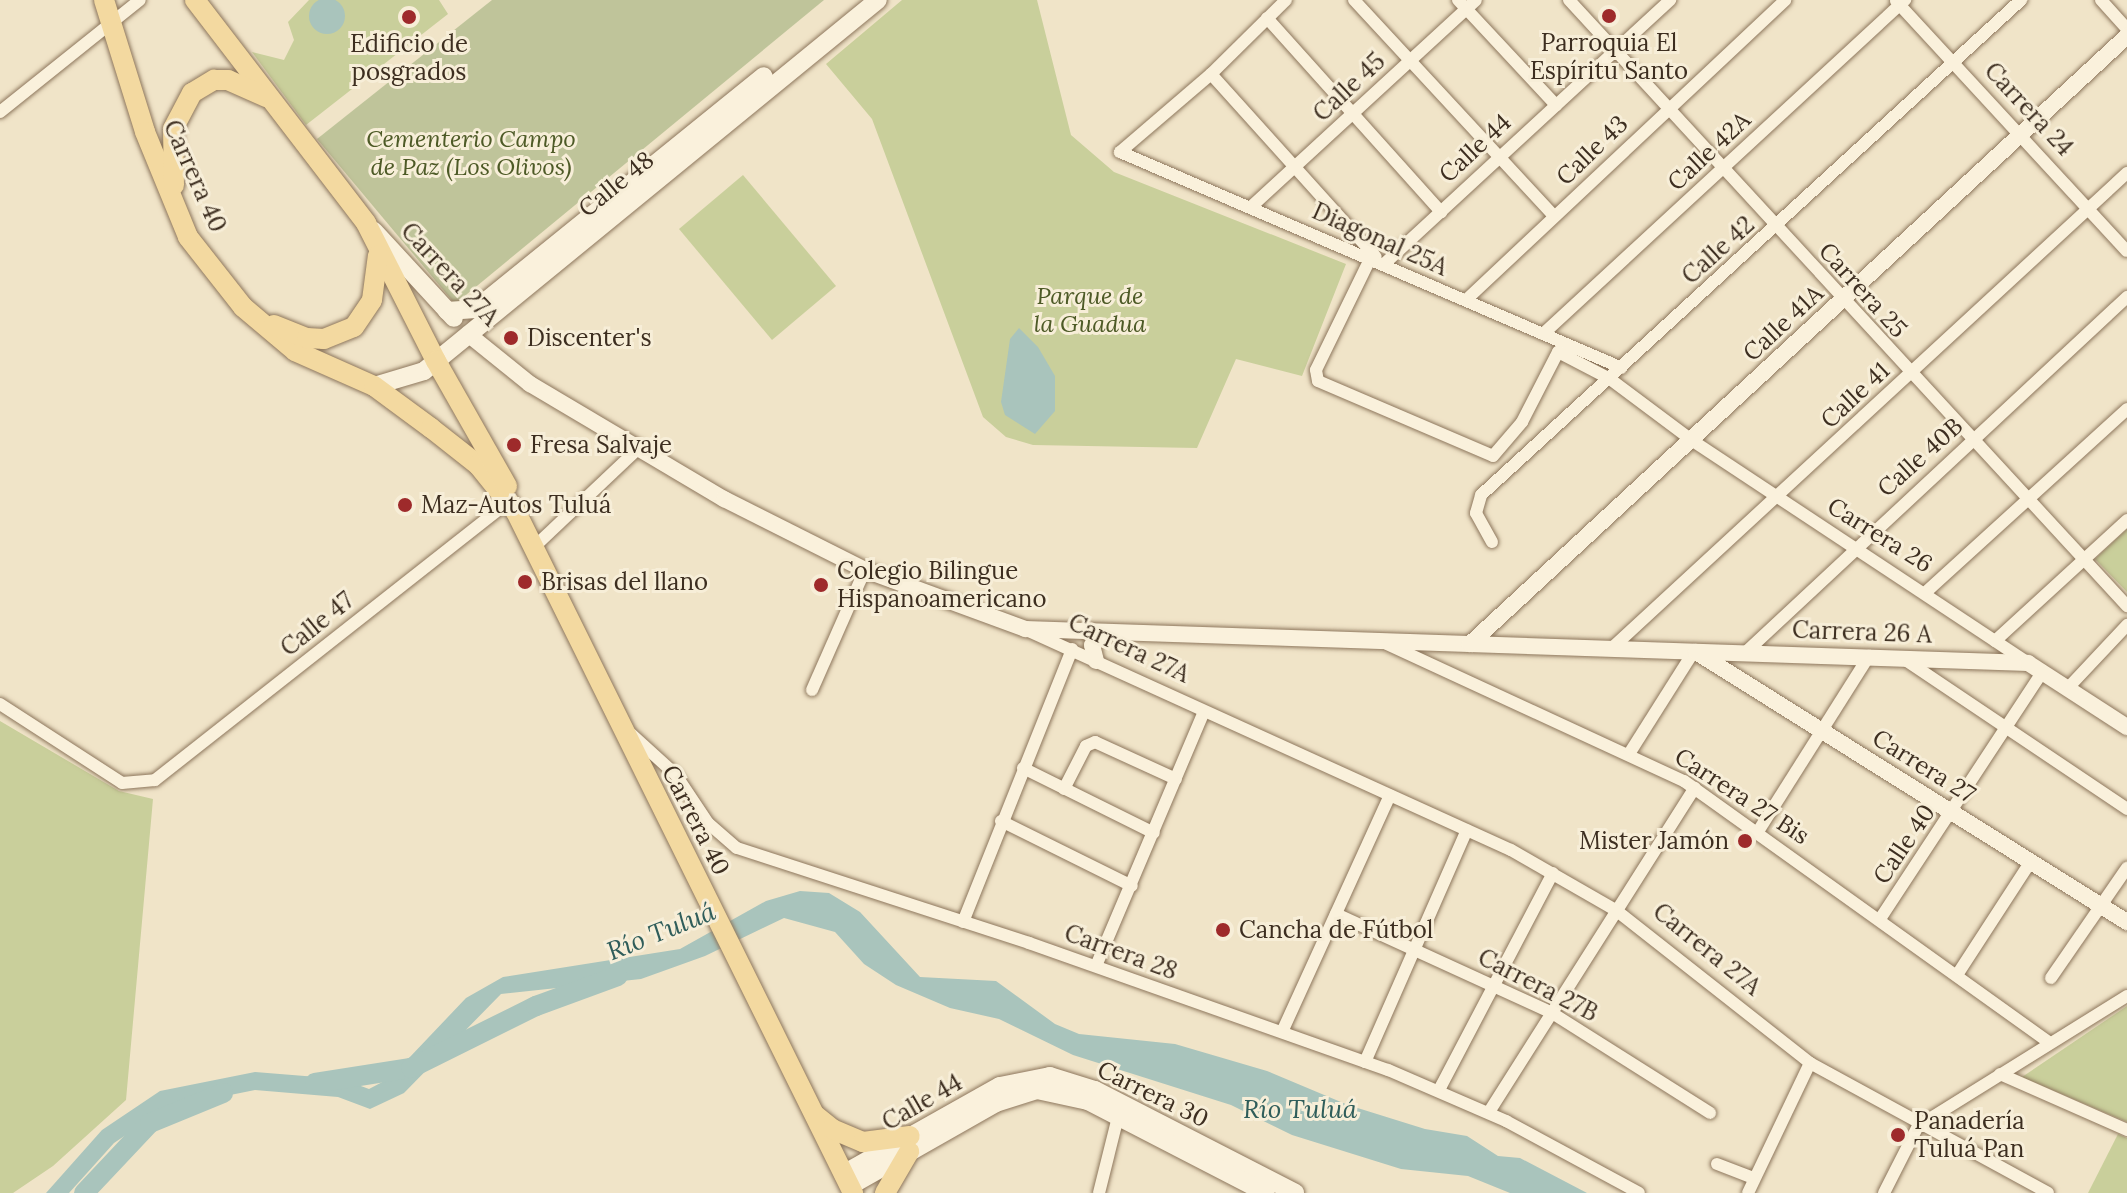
<!DOCTYPE html>
<meta charset="utf-8">
<style>
body{margin:0}
#map{position:relative;width:2127px;height:1193px;overflow:hidden;background:#f0e4c8;font-family:Lora,serif}
div>[style]{position:absolute}
.green>*{inset:0;background:#c9cf9b}
.cemetery>*{inset:0;background:#bfc49a}
.water>*{inset:0;background:#a9c4bc}
.round{border-radius:50%}
.river>*{height:20px;margin:-10px;padding:0 10px;transform-origin:10px;border-radius:10px;background:#a9c4bc}
.roads{filter:drop-shadow(0 0 2px #8d765c) drop-shadow(0 0 2px #8d765c)}
.minor>*{height:12px;margin:-6px;padding:0 6px;transform-origin:6px;border-radius:6px;background:#faf1dc}
.tertiary>*{height:16px;margin:-8px;padding:0 8px;transform-origin:8px;border-radius:8px;background:#faf1dc}
.secondary>*{height:18px;margin:-9px;padding:0 9px;transform-origin:9px;border-radius:9px;background:#faf1dc}
.primary>*{height:20px;margin:-10px;padding:0 10px;transform-origin:10px;border-radius:10px;background:#f3d9a0}
.dots>*{width:22px;height:22px;translate:-50% -50%;box-sizing:border-box;border:4px solid #f7eed8;border-radius:50%}
span{translate:-50% -50%;white-space:nowrap;text-align:center;line-height:1.15;-webkit-text-stroke:6px #f7eed8;paint-order:stroke}
.poi-label{font-size:24px;color:#3d2e20}
.left{translate:0 -50%;text-align:left}
.right{translate:-100% -50%;text-align:right}
.street-label{font-size:24px;color:#3d2e20}
.park-label{font-size:24px;color:#4d5a26;font-style:italic}
.water-label{font-size:26px;color:#2f5d5a;font-style:italic}
</style>
<div id="map">
<div class="green">
<i style="clip-path:polygon(309px 0,439px 0,448px 14px,306px 125px,252px 52px,284px 60px,294px 40px,288px 22px)"></i>
<i style="clip-path:polygon(902px 0,1037px 0,1071px 135px,1114px 172px,1346px 264px,1302px 376px,1236px 359px,1197px 448px,1033px 445px,1006px 437px,983px 417px,872px 119px,826px 64px)"></i>
<i style="clip-path:polygon(743px 175px,836px 286px,772px 340px,679px 229px)"></i>
<i style="clip-path:polygon(2127px 529px,2127px 592px,2095px 559px)"></i>
<i style="clip-path:polygon(0 721px,119px 791px,153px 799px,126px 1100px,53px 1166px,13px 1193px,0 1193px)"></i>
<i style="clip-path:polygon(2127px 1006px,2127px 1122px,2022px 1077px)"></i>
<i style="clip-path:polygon(2118px 1134px,2127px 1138px,2127px 1193px,2088px 1193px)"></i>
</div>
<div class="cemetery">
<i style="clip-path:polygon(492px 0,824px 0,455px 304px,317px 139px)"></i>
</div>
<div class="water">
<i class="round" style="left:309px;top:-2px;width:36px;height:36px"></i>
<i style="clip-path:polygon(1019px 328px,1038px 347px,1055px 376px,1055px 411px,1035px 434px,1005px 415px,1001px 402px,1010px 339px)"></i>
<i style="clip-path:polygon(800px 891px,829px 893px,860px 912px,920px 977px,996px 981px,1055px 1024px,1079px 1034px,1175px 1044px,1267px 1071px,1348px 1105px,1425px 1129px,1467px 1136px,1498px 1156px,1520px 1158px,1587px 1193px,1510px 1193px,1468px 1176px,1401px 1169px,1292px 1135px,1231px 1105px,1073px 1055px,999px 1019px,950px 1008px,896px 985px,864px 964px,835px 932px,784px 918px,705px 956px,641px 979px,501px 994px,404px 1093px,370px 1109px,338px 1097px,255px 1090px,166px 1108px,114px 1143px,69px 1193px,46px 1193px,102px 1130px,160px 1091px,255px 1072px,342px 1079px,369px 1089px,390px 1078px,466px 998px,503px 977px,680px 949px,766px 901px)"></i>
</div>
<div class="river">
<i style="left:315px;top:1083px;width:97px;rotate:-8.9deg"></i>
<i style="left:411px;top:1068px;width:140px;rotate:-26.4deg"></i>
<i style="left:536px;top:1006px;width:87px;rotate:-20.1deg"></i>
<i style="left:84px;top:1193px;width:96px;rotate:-46.7deg"></i>
<i style="left:150px;top:1123px;width:79px;rotate:-22.3deg"></i>
</div>
<div class="roads">
<div class="minor">
<i style="left:1286px;top:0;width:105px;rotate:135.4deg"></i>
<i style="left:1211px;top:74px;width:120px;rotate:139.4deg"></i>
<i style="left:1120px;top:152px;width:546px;rotate:23.28deg"></i>
<i style="left:1354px;top:0;width:294px;rotate:47.2deg"></i>
<i style="left:1458px;top:0;width:144px;rotate:47deg"></i>
<i style="left:1569px;top:0;width:824px;rotate:47.36deg"></i>
<i style="left:2101px;top:0;width:39px;rotate:48deg"></i>
<i style="left:1896px;top:1px;width:340px;rotate:47.3deg"></i>
<i style="left:1267px;top:18px;width:261px;rotate:48.1deg"></i>
<i style="left:1211px;top:74px;width:246px;rotate:48deg"></i>
<i style="left:0;top:112px;width:179px;rotate:-38.7deg"></i>
<i style="left:1252px;top:206px;width:304px;rotate:-42.6deg"></i>
<i style="left:1373px;top:253px;width:130px;rotate:116deg"></i>
<i style="left:1316px;top:370px;width:11px;rotate:80deg"></i>
<i style="left:1318px;top:381px;width:190px;rotate:23.2deg"></i>
<i style="left:1493px;top:456px;width:45px;rotate:-49.5deg"></i>
<i style="left:1522px;top:422px;width:79px;rotate:-62.8deg"></i>
<i style="left:1558px;top:352px;width:59px;rotate:27.4deg"></i>
<i style="left:1610px;top:379px;width:104px;rotate:36.8deg"></i>
<i style="left:1693px;top:441px;width:402px;rotate:33.5deg"></i>
<i style="left:1383px;top:265px;width:391px;rotate:-42.7deg"></i>
<i style="left:1466px;top:300px;width:438px;rotate:-43.2deg"></i>
<i style="left:1543px;top:334px;width:493px;rotate:-42.7deg"></i>
<i style="left:1492px;top:542px;width:33px;rotate:-119deg"></i>
<i style="left:1476px;top:513px;width:19px;rotate:-74deg"></i>
<i style="left:1481px;top:495px;width:733px;rotate:-42.51deg"></i>
<i style="left:532px;top:549px;width:149px;rotate:-43.4deg"></i>
<i style="left:1926px;top:592px;width:272px;rotate:-42.3deg"></i>
<i style="left:1031px;top:632px;width:527px;rotate:24.43deg"></i>
<i style="left:1511px;top:850px;width:122px;rotate:29.9deg"></i>
<i style="left:1617px;top:911px;width:246px;rotate:38.2deg"></i>
<i style="left:1810px;top:1063px;width:271px;rotate:28.6deg"></i>
<i style="left:1995px;top:641px;width:179px;rotate:-42.5deg"></i>
<i style="left:1387px;top:644px;width:327px;rotate:24.8deg"></i>
<i style="left:1684px;top:781px;width:449px;rotate:35.6deg"></i>
<i style="left:1612px;top:648px;width:701px;rotate:-42.69deg"></i>
<i style="left:1746px;top:652px;width:521px;rotate:-42.98deg"></i>
<i style="left:1904px;top:659px;width:269px;rotate:33.9deg"></i>
<i style="left:2067px;top:689px;width:88px;rotate:-46.8deg"></i>
<i style="left:812px;top:690px;width:131px;rotate:-66.2deg"></i>
<i style="left:0;top:704px;width:145px;rotate:32.9deg"></i>
<i style="left:122px;top:783px;width:33px;rotate:-5deg"></i>
<i style="left:155px;top:780px;width:454px;rotate:-38.2deg"></i>
<i style="left:631px;top:734px;width:61px;rotate:42.3deg"></i>
<i style="left:676px;top:775px;width:58px;rotate:56.3deg"></i>
<i style="left:708px;top:823px;width:38px;rotate:41deg"></i>
<i style="left:737px;top:848px;width:307px;rotate:18deg"></i>
<i style="left:1029px;top:943px;width:381px;rotate:19.5deg"></i>
<i style="left:1388px;top:1070px;width:129px;rotate:23.4deg"></i>
<i style="left:1506px;top:1121px;width:151px;rotate:28.4deg"></i>
<i style="left:1629px;top:754px;width:122px;rotate:-57.7deg"></i>
<i style="left:1023px;top:768px;width:146px;rotate:26.4deg"></i>
<i style="left:1064px;top:789px;width:48px;rotate:-62.9deg"></i>
<i style="left:1086px;top:746px;width:10px;rotate:-24deg"></i>
<i style="left:1095px;top:742px;width:89px;rotate:24.6deg"></i>
<i style="left:1001px;top:821px;width:146px;rotate:26.4deg"></i>
<i style="left:1759px;top:830px;width:206px;rotate:-57.7deg"></i>
<i style="left:1336px;top:914px;width:238px;rotate:24.6deg"></i>
<i style="left:1552px;top:1013px;width:187px;rotate:32.3deg"></i>
<i style="left:1880px;top:919px;width:295px;rotate:-56.7deg"></i>
<i style="left:963px;top:922px;width:294px;rotate:-68.2deg"></i>
<i style="left:1096px;top:966px;width:276px;rotate:-67deg"></i>
<i style="left:1957px;top:975px;width:136px;rotate:-57deg"></i>
<i style="left:2051px;top:978px;width:134px;rotate:-55.4deg"></i>
<i style="left:1282px;top:1032px;width:260px;rotate:-65.5deg"></i>
<i style="left:1365px;top:1062px;width:253px;rotate:-66.3deg"></i>
<i style="left:2000px;top:1074px;width:139px;rotate:23.8deg"></i>
<i style="left:1439px;top:1090px;width:245px;rotate:-62.3deg"></i>
<i style="left:1489px;top:1112px;width:384px;rotate:-57.6deg"></i>
<i style="left:1717px;top:1164px;width:40px;rotate:21deg"></i>
<i style="left:1099px;top:1193px;width:78px;rotate:-76deg"></i>
<i style="left:1748px;top:1193px;width:144px;rotate:-64.5deg"></i>
<i style="left:1884px;top:1193px;width:75px;rotate:-63.1deg"></i>
<i style="left:1918px;top:1126px;width:246px;rotate:-31.9deg"></i>
</div>
<div class="tertiary">
<i style="left:468px;top:334px;width:80px;rotate:38.9deg"></i>
<i style="left:530px;top:384px;width:226px;rotate:30.7deg"></i>
<i style="left:724px;top:499px;width:158px;rotate:26.7deg"></i>
<i style="left:865px;top:570px;width:171px;rotate:20.2deg"></i>
<i style="left:1025px;top:629px;width:1004px;rotate:1.94deg"></i>
<i style="left:2028px;top:663px;width:118px;rotate:32.9deg"></i>
<i style="left:1470px;top:644px;width:895px;rotate:-42.78deg"></i>
<i style="left:1696px;top:652px;width:509px;rotate:32.07deg"></i>
<i style="left:1096px;top:661px;width:16px;rotate:-104deg"></i>
<i style="left:1092px;top:645px;width:18px;rotate:-45deg"></i>
</div>
<div class="secondary">
<i style="left:374px;top:231px;width:118px;rotate:47.4deg"></i>
<i style="left:447px;top:311px;width:29px;rotate:-4deg"></i>
<i style="left:476px;top:309px;width:370px;rotate:-39deg"></i>
<i style="left:374px;top:386px;width:52px;rotate:-16.7deg"></i>
<i style="left:424px;top:371px;width:586px;rotate:-39.26deg"></i>
<i style="left:843px;top:1174px;width:180px;rotate:-29.3deg"></i>
<i style="left:1000px;top:1086px;width:51px;rotate:-11.3deg"></i>
<i style="left:1050px;top:1076px;width:47px;rotate:17.3deg"></i>
<i style="left:1095px;top:1090px;width:225px;rotate:27.2deg"></i>
<i style="left:850px;top:1186px;width:168px;rotate:-29.6deg"></i>
<i style="left:996px;top:1103px;width:43px;rotate:-17.6deg"></i>
<i style="left:1037px;top:1090px;width:52px;rotate:12.2deg"></i>
<i style="left:1088px;top:1101px;width:200px;rotate:27.3deg"></i>
</div>
<div class="primary">
<i style="left:104px;top:0;width:138px;rotate:72.7deg"></i>
<i style="left:145px;top:132px;width:113px;rotate:67.7deg"></i>
<i style="left:188px;top:237px;width:89px;rotate:51.8deg"></i>
<i style="left:243px;top:307px;width:68px;rotate:40.2deg"></i>
<i style="left:295px;top:351px;width:86px;rotate:23.9deg"></i>
<i style="left:374px;top:386px;width:71px;rotate:36.4deg"></i>
<i style="left:431px;top:428px;width:60px;rotate:38.2deg"></i>
<i style="left:478px;top:465px;width:60px;rotate:51deg"></i>
<i style="left:516px;top:512px;width:760px;rotate:63.67deg"></i>
<i style="left:195px;top:0;width:281px;rotate:52.5deg"></i>
<i style="left:366px;top:223px;width:155px;rotate:63.1deg"></i>
<i style="left:436px;top:361px;width:144px;rotate:60.4deg"></i>
<i style="left:174px;top:185px;width:56px;rotate:-91deg"></i>
<i style="left:173px;top:129px;width:41px;rotate:-62.2deg"></i>
<i style="left:192px;top:93px;width:26px;rotate:-31deg"></i>
<i style="left:214px;top:80px;width:14px"></i>
<i style="left:228px;top:80px;width:42px;rotate:24.1deg"></i>
<i style="left:274px;top:325px;width:35px;rotate:22deg"></i>
<i style="left:307px;top:338px;width:17px;rotate:3deg"></i>
<i style="left:324px;top:339px;width:32px;rotate:-22deg"></i>
<i style="left:354px;top:327px;width:32px;rotate:-56deg"></i>
<i style="left:372px;top:300px;width:45px;rotate:-82.4deg"></i>
<i style="left:815px;top:1115px;width:22px;rotate:39deg"></i>
<i style="left:832px;top:1129px;width:34px;rotate:23deg"></i>
<i style="left:863px;top:1142px;width:47px;rotate:-7.3deg"></i>
<i style="left:885px;top:1193px;width:48px;rotate:-59.7deg"></i>
</div>
</div>
<div class="dots">
<i style="left:1609px;top:16px;background:#9e2a2b"></i>
<i style="left:409px;top:17px;background:#9e2a2b"></i>
<i style="left:511px;top:338px;background:#9e2a2b"></i>
<i style="left:514px;top:445px;background:#9e2a2b"></i>
<i style="left:405px;top:505px;background:#9e2a2b"></i>
<i style="left:525px;top:582px;background:#9e2a2b"></i>
<i style="left:821px;top:585px;background:#9e2a2b"></i>
<i style="left:1745px;top:841px;background:#9e2a2b"></i>
<i style="left:1223px;top:930px;background:#9e2a2b"></i>
<i style="left:1898px;top:1135px;background:#9e2a2b"></i>
</div>
<div class="poi-label">
<span style="left:1609px;top:57px">Parroquia El<br>Espíritu Santo</span>
<span style="left:409px;top:58px">Edificio de<br>posgrados</span>
<span class="left" style="left:527px;top:338px">Discenter's</span>
<span class="left" style="left:530px;top:445px">Fresa Salvaje</span>
<span class="left" style="left:421px;top:505px">Maz-Autos Tuluá</span>
<span class="left" style="left:837px;top:585px">Colegio Bilingue<br>Hispanoamericano</span>
<span class="left" style="left:541px;top:582px">Brisas del llano</span>
<span class="right" style="left:1729px;top:841px">Mister Jamón</span>
<span class="left" style="left:1239px;top:930px">Cancha de Fútbol</span>
<span class="left" style="left:1914px;top:1135px">Panadería<br>Tuluá Pan</span>
</div>
<div class="street-label">
<span style="left:1349px;top:87px;rotate:-43deg">Calle 45</span>
<span style="left:2029px;top:109px;rotate:47deg">Carrera 24</span>
<span style="left:1475px;top:148px;rotate:-43deg">Calle 44</span>
<span style="left:1592px;top:150px;rotate:-44deg">Calle 43</span>
<span style="left:1709px;top:151px;rotate:-43deg">Calle 42A</span>
<span style="left:195px;top:176px;rotate:66deg">Carrera 40</span>
<span style="left:616px;top:184px;rotate:-39deg">Calle 48</span>
<span style="left:1380px;top:239px;rotate:24deg">Diagonal 25A</span>
<span style="left:1718px;top:250px;rotate:-42deg">Calle 42</span>
<span style="left:450px;top:274px;rotate:47deg">Carrera 27A</span>
<span style="left:1863px;top:290px;rotate:48deg">Carrera 25</span>
<span style="left:1783px;top:323px;rotate:-43deg">Calle 41A</span>
<span style="left:1855px;top:395px;rotate:-43deg">Calle 41</span>
<span style="left:1920px;top:457px;rotate:-42deg">Calle 40B</span>
<span style="left:1880px;top:535px;rotate:32deg">Carrera 26</span>
<span style="left:317px;top:624px;rotate:-39deg">Calle 47</span>
<span style="left:1862px;top:632px;rotate:2deg">Carrera 26 A</span>
<span style="left:1129px;top:648px;rotate:25deg">Carrera 27A</span>
<span style="left:1924px;top:766px;rotate:32deg">Carrera 27</span>
<span style="left:1742px;top:796px;rotate:33deg">Carrera 27 Bis</span>
<span style="left:696px;top:820px;rotate:63deg">Carrera 40</span>
<span style="left:1904px;top:844px;rotate:-56deg">Calle 40</span>
<span style="left:1707px;top:949px;rotate:39deg">Carrera 27A</span>
<span style="left:1121px;top:952px;rotate:20deg">Carrera 28</span>
<span style="left:1538px;top:985px;rotate:27deg">Carrera 27B</span>
<span style="left:1153px;top:1094px;rotate:26deg">Carrera 30</span>
<span style="left:922px;top:1102px;rotate:-30deg">Calle 44</span>
</div>
<div class="park-label">
<span style="left:471px;top:153px">Cementerio Campo<br>de Paz (Los Olivos)</span>
<span style="left:1090px;top:310px">Parque de<br>la Guadua</span>
</div>
<div class="water-label">
<span style="left:661px;top:931px;rotate:-22deg">Río Tuluá</span>
<span style="left:1300px;top:1109px">Río Tuluá</span>
</div>
</div>
